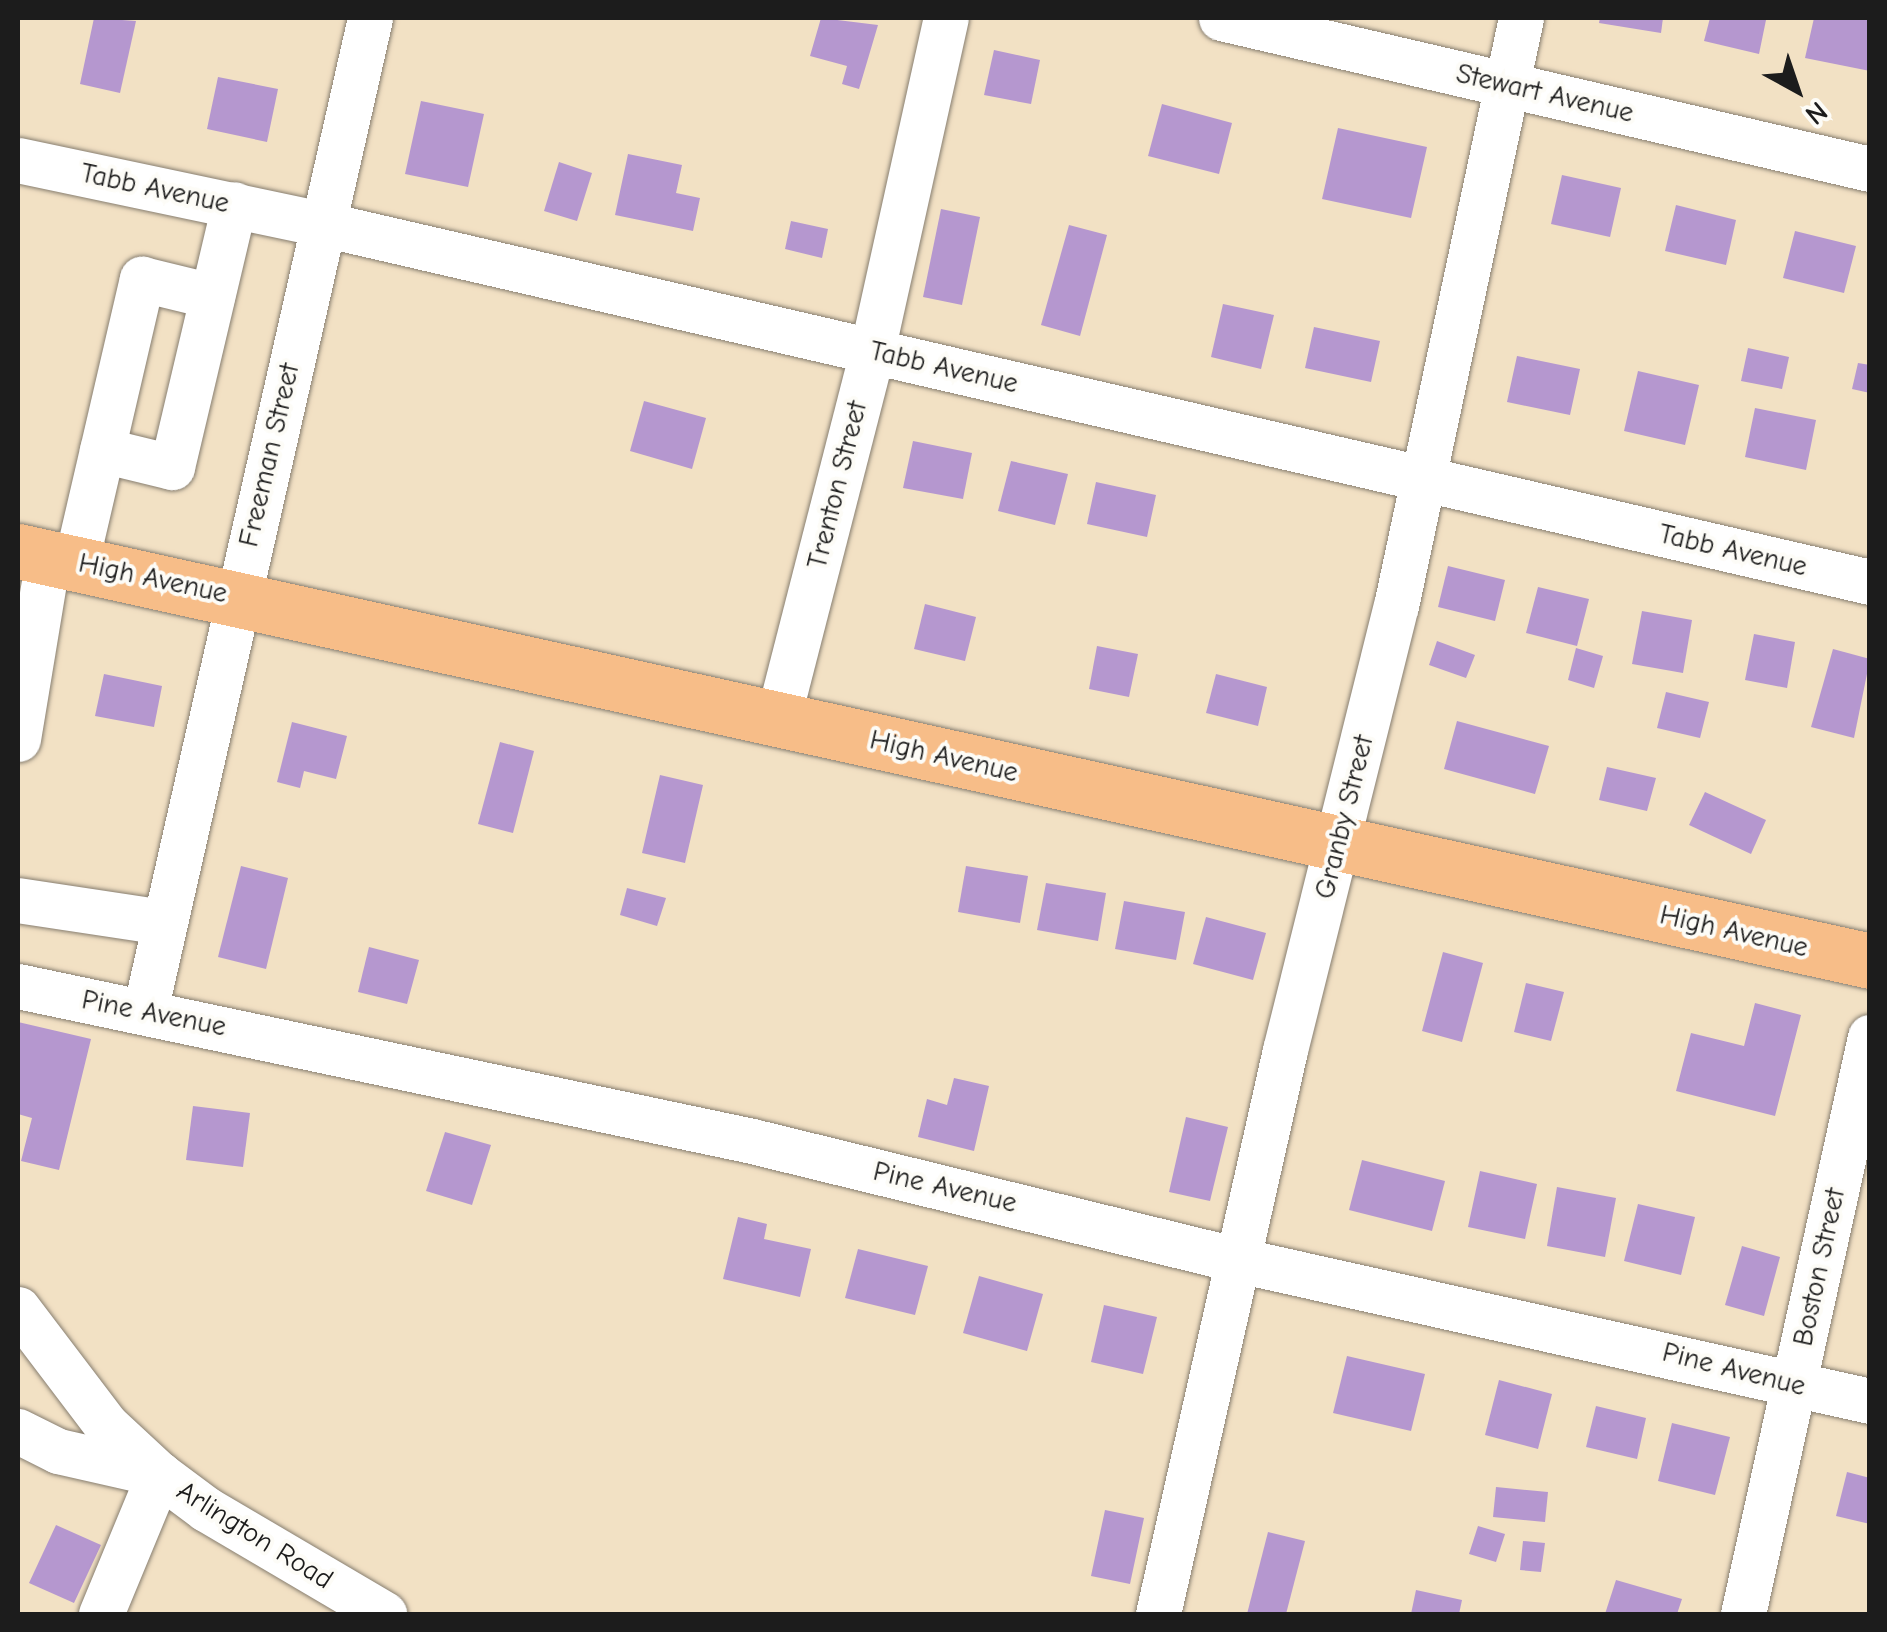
<!DOCTYPE html>
<style>
body{margin:0}
#map{position:relative;width:1887px;height:1632px;overflow:hidden;background:#f2e1c4;font-family:"Comic Neue",sans-serif}
div>[style]{position:absolute}
.building>*{inset:0;background:#b597cf}
.roads{filter:drop-shadow(0 0 2px #877e70) drop-shadow(0 0 2px #877e70)}
.minor>*{height:45px;margin:-22.5px;padding:0 22.5px;transform-origin:22.5px;border-radius:22.5px;background:#fff}
.major>*{height:55px;margin:-27.5px;padding:0 27.5px;transform-origin:27.5px;border-radius:27.5px;background:#f7bd88}
span{translate:-50% -50%;white-space:nowrap;text-align:center;line-height:1.15;-webkit-text-stroke:8px #fdfcf7;paint-order:stroke}
.street-label{font-size:28px;color:#1c1c1c}
.frame{position:absolute;inset:0;border:20px solid #1c1c1c;pointer-events:none}
.north{position:absolute;left:1747px;top:40px;width:100px;height:100px;-webkit-text-stroke:8px #fdfcf7;paint-order:stroke;rotate:140deg;font-size:28px;font-weight:700;line-height:40px;text-align:center;color:#1c1c1c}
.north::after{content:'';display:block;margin:auto;width:35px;height:45px;background:#1c1c1c;clip-path:polygon(50% 0,100% 100%,50% 72%,0 100%)}
</style>
<div id="map">
<div class="building">
<i style="clip-path:polygon(94px 18px,136px 21px,120px 93px,80px 84px)"></i>
<i style="clip-path:polygon(821px 18px,878px 25px,859px 89px,842px 84px,847px 66px,810px 56px)"></i>
<i style="clip-path:polygon(1600px 18px,1663px 18px,1661px 33px,1599px 23px)"></i>
<i style="clip-path:polygon(1710px 18px,1766px 20px,1759px 54px,1704px 41px)"></i>
<i style="clip-path:polygon(1814px 18px,1870px 18px,1870px 71px,1805px 58px)"></i>
<i style="clip-path:polygon(994px 50px,1040px 60px,1031px 104px,984px 95px)"></i>
<i style="clip-path:polygon(218px 77px,278px 89px,267px 142px,207px 129px)"></i>
<i style="clip-path:polygon(421px 101px,484px 114px,468px 187px,405px 174px)"></i>
<i style="clip-path:polygon(1162px 104px,1232px 123px,1219px 174px,1148px 156px)"></i>
<i style="clip-path:polygon(1338px 128px,1427px 147px,1411px 218px,1322px 199px)"></i>
<i style="clip-path:polygon(628px 154px,682px 165px,676px 193px,700px 198px,693px 231px,615px 215px)"></i>
<i style="clip-path:polygon(559px 162px,592px 173px,577px 221px,544px 211px)"></i>
<i style="clip-path:polygon(1562px 175px,1621px 188px,1610px 237px,1551px 224px)"></i>
<i style="clip-path:polygon(1676px 205px,1736px 220px,1726px 265px,1665px 251px)"></i>
<i style="clip-path:polygon(941px 209px,980px 217px,962px 305px,923px 297px)"></i>
<i style="clip-path:polygon(791px 221px,828px 229px,822px 258px,785px 249px)"></i>
<i style="clip-path:polygon(1069px 225px,1107px 235px,1080px 336px,1041px 325px)"></i>
<i style="clip-path:polygon(1795px 231px,1856px 246px,1844px 293px,1783px 278px)"></i>
<i style="clip-path:polygon(1223px 304px,1274px 315px,1261px 369px,1211px 357px)"></i>
<i style="clip-path:polygon(1314px 327px,1380px 341px,1371px 382px,1305px 368px)"></i>
<i style="clip-path:polygon(1748px 348px,1789px 357px,1782px 389px,1741px 381px)"></i>
<i style="clip-path:polygon(1517px 356px,1580px 369px,1570px 415px,1507px 402px)"></i>
<i style="clip-path:polygon(1858px 363px,1870px 365px,1870px 393px,1852px 389px)"></i>
<i style="clip-path:polygon(1638px 371px,1699px 385px,1685px 445px,1624px 431px)"></i>
<i style="clip-path:polygon(644px 401px,706px 418px,692px 469px,630px 451px)"></i>
<i style="clip-path:polygon(1755px 408px,1816px 420px,1806px 470px,1745px 457px)"></i>
<i style="clip-path:polygon(913px 441px,972px 453px,963px 499px,903px 488px)"></i>
<i style="clip-path:polygon(1011px 461px,1068px 474px,1055px 525px,998px 511px)"></i>
<i style="clip-path:polygon(1096px 482px,1156px 495px,1147px 537px,1087px 524px)"></i>
<i style="clip-path:polygon(1448px 566px,1505px 580px,1495px 621px,1438px 607px)"></i>
<i style="clip-path:polygon(1538px 587px,1589px 599px,1577px 646px,1526px 633px)"></i>
<i style="clip-path:polygon(925px 604px,976px 617px,965px 661px,914px 649px)"></i>
<i style="clip-path:polygon(1642px 611px,1692px 620px,1683px 673px,1632px 664px)"></i>
<i style="clip-path:polygon(1754px 634px,1795px 642px,1787px 688px,1745px 680px)"></i>
<i style="clip-path:polygon(1437px 641px,1475px 655px,1466px 678px,1429px 665px)"></i>
<i style="clip-path:polygon(1097px 646px,1138px 654px,1129px 697px,1089px 689px)"></i>
<i style="clip-path:polygon(1576px 648px,1603px 656px,1594px 688px,1568px 680px)"></i>
<i style="clip-path:polygon(1833px 649px,1870px 659px,1854px 738px,1811px 727px)"></i>
<i style="clip-path:polygon(104px 674px,162px 686px,154px 727px,95px 716px)"></i>
<i style="clip-path:polygon(1216px 674px,1267px 687px,1258px 726px,1206px 713px)"></i>
<i style="clip-path:polygon(1666px 692px,1709px 702px,1700px 738px,1657px 728px)"></i>
<i style="clip-path:polygon(1457px 721px,1549px 746px,1535px 794px,1444px 769px)"></i>
<i style="clip-path:polygon(292px 722px,347px 736px,336px 779px,304px 771px,300px 788px,277px 782px)"></i>
<i style="clip-path:polygon(500px 742px,534px 751px,513px 833px,478px 824px)"></i>
<i style="clip-path:polygon(1607px 767px,1656px 778px,1647px 811px,1599px 800px)"></i>
<i style="clip-path:polygon(660px 775px,703px 785px,685px 863px,642px 853px)"></i>
<i style="clip-path:polygon(1705px 792px,1766px 820px,1751px 854px,1689px 825px)"></i>
<i style="clip-path:polygon(241px 866px,288px 878px,266px 969px,218px 957px)"></i>
<i style="clip-path:polygon(966px 866px,1028px 876px,1020px 923px,958px 912px)"></i>
<i style="clip-path:polygon(1046px 883px,1106px 893px,1098px 941px,1037px 930px)"></i>
<i style="clip-path:polygon(627px 888px,666px 898px,657px 926px,620px 915px)"></i>
<i style="clip-path:polygon(1124px 901px,1185px 912px,1176px 960px,1115px 949px)"></i>
<i style="clip-path:polygon(1206px 917px,1266px 933px,1253px 980px,1193px 964px)"></i>
<i style="clip-path:polygon(369px 947px,419px 960px,407px 1004px,358px 992px)"></i>
<i style="clip-path:polygon(1443px 952px,1483px 963px,1462px 1042px,1422px 1031px)"></i>
<i style="clip-path:polygon(1526px 983px,1564px 992px,1551px 1041px,1514px 1032px)"></i>
<i style="clip-path:polygon(1755px 1003px,1801px 1015px,1775px 1116px,1676px 1091px,1691px 1033px,1744px 1046px)"></i>
<i style="clip-path:polygon(18px 1022px,91px 1039px,59px 1170px,21px 1161px,32px 1118px,18px 1114px)"></i>
<i style="clip-path:polygon(954px 1078px,989px 1086px,974px 1151px,918px 1137px,927px 1099px,947px 1105px)"></i>
<i style="clip-path:polygon(193px 1106px,250px 1113px,243px 1167px,186px 1160px)"></i>
<i style="clip-path:polygon(1186px 1117px,1228px 1127px,1210px 1201px,1169px 1192px)"></i>
<i style="clip-path:polygon(445px 1132px,491px 1145px,472px 1205px,426px 1191px)"></i>
<i style="clip-path:polygon(1362px 1160px,1445px 1181px,1432px 1231px,1349px 1210px)"></i>
<i style="clip-path:polygon(1480px 1171px,1537px 1184px,1525px 1239px,1468px 1227px)"></i>
<i style="clip-path:polygon(1557px 1187px,1616px 1198px,1605px 1257px,1547px 1246px)"></i>
<i style="clip-path:polygon(1638px 1204px,1695px 1217px,1681px 1275px,1624px 1261px)"></i>
<i style="clip-path:polygon(738px 1217px,767px 1224px,764px 1239px,811px 1249px,800px 1297px,723px 1279px)"></i>
<i style="clip-path:polygon(1742px 1246px,1780px 1257px,1764px 1316px,1725px 1305px)"></i>
<i style="clip-path:polygon(858px 1249px,928px 1266px,915px 1315px,845px 1298px)"></i>
<i style="clip-path:polygon(979px 1276px,1043px 1294px,1027px 1351px,963px 1333px)"></i>
<i style="clip-path:polygon(1104px 1305px,1157px 1317px,1143px 1374px,1091px 1362px)"></i>
<i style="clip-path:polygon(1347px 1356px,1425px 1374px,1411px 1431px,1333px 1413px)"></i>
<i style="clip-path:polygon(1499px 1380px,1552px 1394px,1538px 1449px,1485px 1435px)"></i>
<i style="clip-path:polygon(1596px 1406px,1646px 1418px,1637px 1459px,1586px 1447px)"></i>
<i style="clip-path:polygon(1672px 1423px,1730px 1437px,1715px 1495px,1658px 1481px)"></i>
<i style="clip-path:polygon(1847px 1472px,1870px 1478px,1870px 1524px,1836px 1516px)"></i>
<i style="clip-path:polygon(1496px 1487px,1548px 1492px,1545px 1522px,1493px 1517px)"></i>
<i style="clip-path:polygon(1105px 1510px,1144px 1518px,1130px 1584px,1091px 1576px)"></i>
<i style="clip-path:polygon(56px 1525px,101px 1545px,74px 1603px,29px 1583px)"></i>
<i style="clip-path:polygon(1478px 1526px,1505px 1534px,1496px 1562px,1469px 1554px)"></i>
<i style="clip-path:polygon(1268px 1532px,1305px 1541px,1286px 1614px,1247px 1614px)"></i>
<i style="clip-path:polygon(1523px 1541px,1545px 1543px,1541px 1572px,1520px 1570px)"></i>
<i style="clip-path:polygon(1616px 1580px,1682px 1599px,1677px 1614px,1605px 1614px)"></i>
<i style="clip-path:polygon(1416px 1590px,1462px 1600px,1459px 1614px,1411px 1614px)"></i>
</div>
<div class="roads">
<div class="minor">
<i style="left:1221px;top:18px;width:666px;rotate:13.1deg"></i>
<i style="left:18px;top:160px;width:312px;rotate:11.9deg"></i>
<i style="left:323px;top:224px;width:1588px;rotate:13.03deg"></i>
<i style="left:102px;top:450px;width:72px;rotate:13.7deg"></i>
<i style="left:172px;top:467px;width:270px;rotate:-76.7deg"></i>
<i style="left:76px;top:562px;width:291px;rotate:-76.9deg"></i>
<i style="left:142px;top:279px;width:72px;rotate:13.7deg"></i>
<i style="left:778px;top:718px;width:379px;rotate:-75.6deg"></i>
<i style="left:872px;top:351px;width:341px;rotate:-77.5deg"></i>
<i style="left:18px;top:739px;width:184px;rotate:-80.6deg"></i>
<i style="left:18px;top:900px;width:148px;rotate:8.6deg"></i>
<i style="left:18px;top:986px;width:750px;rotate:11.92deg"></i>
<i style="left:752px;top:1141px;width:500px;rotate:13.76deg"></i>
<i style="left:1238px;top:1260px;width:648px;rotate:12.58deg"></i>
<i style="left:145px;top:1011px;width:1018px;rotate:-77.23deg"></i>
<i style="left:18px;top:1309px;width:146px;rotate:52.8deg"></i>
<i style="left:106px;top:1425px;width:72px;rotate:42.8deg"></i>
<i style="left:159px;top:1474px;width:59px;rotate:36.7deg"></i>
<i style="left:206px;top:1509px;width:207px;rotate:30.5deg"></i>
<i style="left:18px;top:1431px;width:45px;rotate:26.6deg"></i>
<i style="left:58px;top:1451px;width:104px;rotate:12.8deg"></i>
<i style="left:159px;top:1474px;width:152px;rotate:112.5deg"></i>
<i style="left:1158px;top:1614px;width:578px;rotate:-77.31deg"></i>
<i style="left:1285px;top:1050px;width:458px;rotate:-76deg"></i>
<i style="left:1396px;top:606px;width:601px;rotate:-78deg"></i>
<i style="left:1743px;top:1614px;width:591px;rotate:-77.59deg"></i>
</div>
<div class="major">
<i style="left:18px;top:551px;width:1897px;rotate:12.48deg"></i>
</div>
</div>
<div class="street-label">
<span style="left:1545px;top:93px;rotate:13deg">Stewart Avenue</span>
<span style="left:155px;top:188px;rotate:12deg">Tabb Avenue</span>
<span style="left:944px;top:367px;rotate:13deg">Tabb Avenue</span>
<span style="left:269px;top:455px;rotate:-77deg">Freeman Street</span>
<span style="left:837px;top:485px;rotate:-76deg">Trenton Street</span>
<span style="left:1733px;top:550px;rotate:13deg">Tabb Avenue</span>
<span style="left:153px;top:578px;rotate:12deg">High Avenue</span>
<span style="left:944px;top:756px;rotate:13deg">High Avenue</span>
<span style="left:1344px;top:817px;rotate:-76deg">Granby Street</span>
<span style="left:1734px;top:931px;rotate:13deg">High Avenue</span>
<span style="left:154px;top:1013px;rotate:11deg">Pine Avenue</span>
<span style="left:945px;top:1187px;rotate:13deg">Pine Avenue</span>
<span style="left:1819px;top:1267px;rotate:-78deg">Boston Street</span>
<span style="left:1734px;top:1369px;rotate:14deg">Pine Avenue</span>
<span style="left:255px;top:1535px;rotate:32deg">Arlington Road</span>
</div>
<div class="frame"></div>
<div class="north">N</div>
</div>
